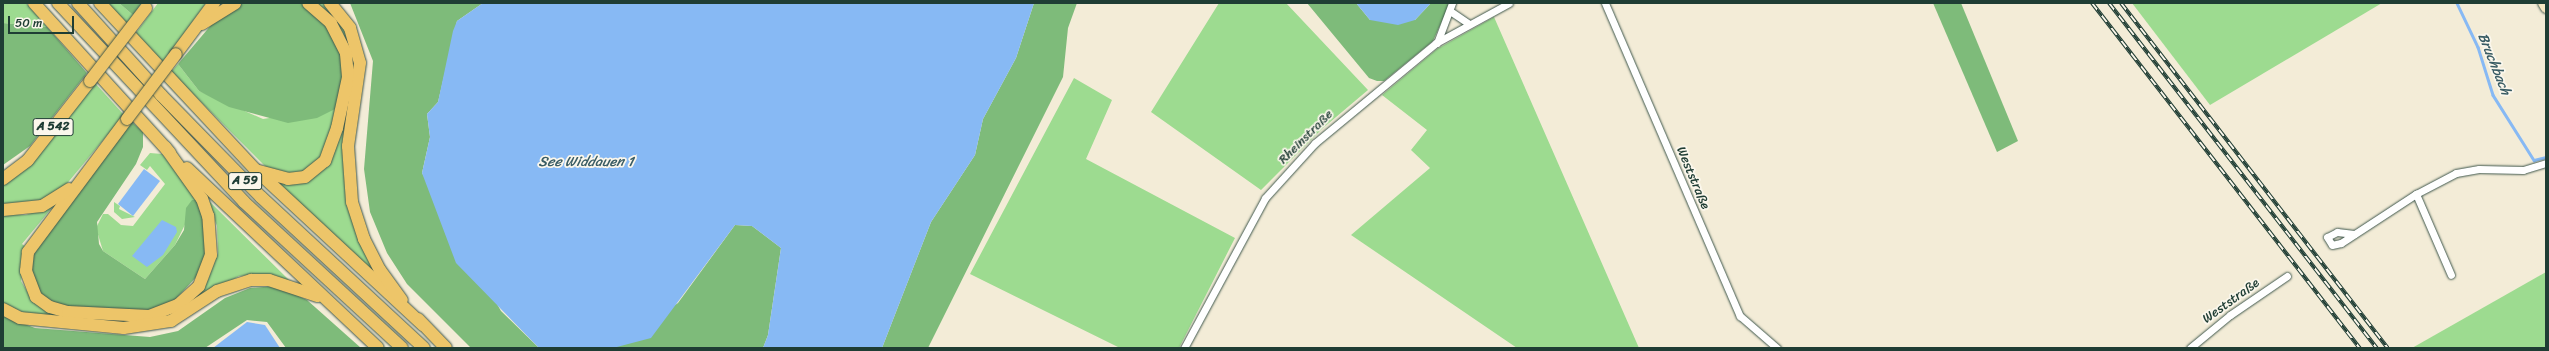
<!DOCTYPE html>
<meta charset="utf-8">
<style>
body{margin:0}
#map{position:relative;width:2549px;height:351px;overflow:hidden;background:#f3ecd7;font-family:Sriracha,sans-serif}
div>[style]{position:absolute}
.green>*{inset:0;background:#9ddb90}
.forest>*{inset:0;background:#7ebb7a}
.water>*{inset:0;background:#87b9f4}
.stream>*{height:2.5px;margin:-1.25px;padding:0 1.25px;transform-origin:1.25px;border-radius:1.25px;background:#87b9f4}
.roads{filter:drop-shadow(0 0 1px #3f574c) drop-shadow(0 0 1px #3f574c)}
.street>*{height:7px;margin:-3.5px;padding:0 3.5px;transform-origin:3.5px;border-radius:3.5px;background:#fff}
.secondary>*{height:10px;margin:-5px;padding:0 5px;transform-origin:5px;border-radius:5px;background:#f8e8c3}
.highway>*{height:12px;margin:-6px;padding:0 6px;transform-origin:6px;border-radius:6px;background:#edc569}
.rail>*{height:4px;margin-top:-2px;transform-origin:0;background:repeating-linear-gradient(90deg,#fbf7ec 0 8px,#1f3d34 0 16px);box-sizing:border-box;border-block:1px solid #1f3d34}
.bridges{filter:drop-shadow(0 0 1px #3f574c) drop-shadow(0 0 1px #3f574c)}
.highway-bridge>*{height:12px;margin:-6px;padding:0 6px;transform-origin:6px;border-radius:6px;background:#edc569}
span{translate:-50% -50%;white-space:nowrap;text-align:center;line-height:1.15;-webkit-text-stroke:3.5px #fbf7ec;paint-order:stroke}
.shield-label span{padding:1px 3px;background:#fbf7ec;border:1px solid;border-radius:3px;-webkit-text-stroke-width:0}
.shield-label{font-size:12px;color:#1f3d34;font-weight:700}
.street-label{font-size:13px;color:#1f3d34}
.water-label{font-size:14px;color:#395c64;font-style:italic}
.frame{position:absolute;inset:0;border:4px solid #1f3d34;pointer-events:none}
.scale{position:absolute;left:8px;top:16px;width:66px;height:18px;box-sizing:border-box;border:2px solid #1f3d34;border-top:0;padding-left:5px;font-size:12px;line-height:14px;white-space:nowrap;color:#1f3d34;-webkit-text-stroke:3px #fbf7ec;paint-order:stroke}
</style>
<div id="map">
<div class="green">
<i style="clip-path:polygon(3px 3px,26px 3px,47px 27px,3px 23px)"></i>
<i style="clip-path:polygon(107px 3px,119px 3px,133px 15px,127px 25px)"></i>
<i style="clip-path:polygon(158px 3px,206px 3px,163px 62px,136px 33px)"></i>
<i style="clip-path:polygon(317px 3px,326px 3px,342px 22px,356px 60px,345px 153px,377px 276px,278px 182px,312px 178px,326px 167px,340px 138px,349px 107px,346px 39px,334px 18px)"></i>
<i style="clip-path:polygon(1219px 3px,1286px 3px,1368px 90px,1323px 128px,1261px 190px,1151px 112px)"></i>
<i style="clip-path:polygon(2132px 3px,2382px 3px,2210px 105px)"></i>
<i style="clip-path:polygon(1494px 17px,1639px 348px,1517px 348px,1351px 235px,1430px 168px,1411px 150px,1427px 130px,1382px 95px,1437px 49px)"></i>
<i style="clip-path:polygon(178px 64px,199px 91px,263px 119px,339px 107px,322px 159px,296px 176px,267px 168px,171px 72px)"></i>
<i style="clip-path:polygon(1074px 78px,1112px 100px,1086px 159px,1235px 238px,1179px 348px,1120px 348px,970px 274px)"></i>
<i style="clip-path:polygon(95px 83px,124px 115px,65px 186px,41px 200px,3px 204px,3px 184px,32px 163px)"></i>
<i style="clip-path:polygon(150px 153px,162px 154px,197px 200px,175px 245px,145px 279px,103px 251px,96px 228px,103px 214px,108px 214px,121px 225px,133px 226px,165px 184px,150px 166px,147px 170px,140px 165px)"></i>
<i style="clip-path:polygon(207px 199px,290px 281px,265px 274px,239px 276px,167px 318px,132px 324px,30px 315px,3px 304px,3px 214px,26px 215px,55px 204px,22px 244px,26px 247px,21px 281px,34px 303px,62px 317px,127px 322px,176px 312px,208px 280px,218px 253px,217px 226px)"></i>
<i style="clip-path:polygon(114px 202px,120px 206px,119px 209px,135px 217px,122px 219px,114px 212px)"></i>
<i style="clip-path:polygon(2546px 272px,2546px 348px,2412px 348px)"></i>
</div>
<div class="forest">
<i style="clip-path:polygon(119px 3px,142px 3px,133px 15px)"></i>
<i style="clip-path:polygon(241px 3px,301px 3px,310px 7px,334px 32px,345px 68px,339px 107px,317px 118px,288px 123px,229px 107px,199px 91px,178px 64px,212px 24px)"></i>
<i style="clip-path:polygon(350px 3px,483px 3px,457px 21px,438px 102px,427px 114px,430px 137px,422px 173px,501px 311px,539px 348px,471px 348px,407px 284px,387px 253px,370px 212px,364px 169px,373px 61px)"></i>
<i style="clip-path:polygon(1034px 3px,1077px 3px,1068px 28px,1063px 77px,928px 348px,882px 348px,931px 222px,975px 155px,983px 119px,1016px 58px)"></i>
<i style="clip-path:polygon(1307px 3px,1356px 3px,1370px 20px,1415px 20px,1431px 3px,1450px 3px,1433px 41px,1384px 81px,1377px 81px,1369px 78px)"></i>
<i style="clip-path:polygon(1933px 3px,1961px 3px,2018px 141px,1997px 152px)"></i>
<i style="clip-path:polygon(3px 23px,47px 27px,87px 73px,30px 146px,3px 165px)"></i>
<i style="clip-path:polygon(132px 122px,143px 132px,143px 147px,136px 164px,97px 222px,99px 244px,103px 251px,145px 279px,175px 245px,184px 230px,186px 208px,192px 200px,197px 200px,209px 241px,200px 273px,172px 303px,147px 311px,70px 308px,49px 300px,40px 294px,30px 274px,34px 251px)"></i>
<i style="clip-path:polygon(735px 225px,752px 226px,781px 248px,768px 335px,763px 348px,613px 348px,678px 303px)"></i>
<i style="clip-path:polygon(277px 286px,307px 300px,361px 348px,286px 348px,267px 322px,247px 320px,205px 348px,3px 348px,3px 316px,35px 328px,150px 337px,178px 331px,225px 298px,250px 288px)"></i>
</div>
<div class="water">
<i style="clip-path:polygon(483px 3px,1034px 3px,1016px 58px,983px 119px,975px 155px,931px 222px,882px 348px,763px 348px,768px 335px,781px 248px,752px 226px,735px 225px,651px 338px,613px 348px,539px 348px,456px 263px,422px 173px,430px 137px,427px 114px,438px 102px,453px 31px,457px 21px)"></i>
<i style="clip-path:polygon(1356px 3px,1431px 3px,1415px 20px,1398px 25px,1370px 20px)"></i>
<i style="clip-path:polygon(144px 169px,160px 181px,133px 216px,118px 204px)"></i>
<i style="clip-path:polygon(162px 220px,176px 227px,177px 232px,163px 255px,147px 267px,132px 256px)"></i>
<i style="clip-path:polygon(247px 322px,265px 325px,280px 348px,213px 348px)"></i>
</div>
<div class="stream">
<i style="left:2457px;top:3px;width:49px;rotate:64.5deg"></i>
<i style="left:2478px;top:47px;width:50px;rotate:72.6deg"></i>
<i style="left:2493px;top:95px;width:77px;rotate:57.8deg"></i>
<i style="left:2534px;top:160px;width:12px;rotate:-14deg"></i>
</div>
<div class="roads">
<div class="street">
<i style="left:1605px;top:3px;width:341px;rotate:66.7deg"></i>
<i style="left:1740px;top:316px;width:49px;rotate:40.9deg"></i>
<i style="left:1450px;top:11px;width:23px;rotate:34deg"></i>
<i style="left:1437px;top:43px;width:43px;rotate:-69.4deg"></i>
<i style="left:2416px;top:194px;width:88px;rotate:66.6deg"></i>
<i style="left:2354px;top:234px;width:17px;rotate:-173deg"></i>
<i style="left:2337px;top:232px;width:11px;rotate:153deg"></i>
<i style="left:2327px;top:237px;width:9px;rotate:58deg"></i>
<i style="left:2332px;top:245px;width:9px;rotate:-13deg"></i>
<i style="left:2341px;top:243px;width:90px;rotate:-33.2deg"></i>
<i style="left:2416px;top:194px;width:45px;rotate:-27.7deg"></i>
<i style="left:2456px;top:173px;width:23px;rotate:-10deg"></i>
<i style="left:2479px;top:169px;width:44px;rotate:1.3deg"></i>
<i style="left:2523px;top:170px;width:24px;rotate:-17deg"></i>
<i style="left:1184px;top:348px;width:170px;rotate:-61.6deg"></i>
<i style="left:1265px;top:198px;width:74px;rotate:-47.7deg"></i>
<i style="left:1315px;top:143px;width:157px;rotate:-39.6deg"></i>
<i style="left:1436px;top:43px;width:83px;rotate:-28.7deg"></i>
<i style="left:2190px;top:348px;width:52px;rotate:-39.5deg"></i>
<i style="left:2230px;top:315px;width:69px;rotate:-34.4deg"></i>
</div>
<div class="secondary">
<i style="left:2543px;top:3px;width:6px;rotate:59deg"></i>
</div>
<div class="highway">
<i style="left:34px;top:3px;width:202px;rotate:47.8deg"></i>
<i style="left:58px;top:3px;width:272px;rotate:46.9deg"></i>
<i style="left:244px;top:202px;width:215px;rotate:42.7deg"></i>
<i style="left:78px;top:3px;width:124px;rotate:47.9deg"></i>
<i style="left:161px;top:95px;width:143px;rotate:45.6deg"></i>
<i style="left:261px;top:197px;width:222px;rotate:42.8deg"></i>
<i style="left:100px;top:3px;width:229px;rotate:47deg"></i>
<i style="left:256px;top:170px;width:228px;rotate:42.9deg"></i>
<i style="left:330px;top:3px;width:32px;rotate:51deg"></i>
<i style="left:350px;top:28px;width:36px;rotate:74deg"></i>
<i style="left:360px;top:63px;width:84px;rotate:98.2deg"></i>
<i style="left:348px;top:146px;width:56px;rotate:85.9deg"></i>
<i style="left:352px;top:202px;width:39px;rotate:72deg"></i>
<i style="left:364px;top:239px;width:35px;rotate:63deg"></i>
<i style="left:380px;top:270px;width:37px;rotate:54deg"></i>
<i style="left:202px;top:24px;width:39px;rotate:-32deg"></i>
<i style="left:176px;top:54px;width:64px;rotate:-53.3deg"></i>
<i style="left:127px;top:119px;width:166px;rotate:126.7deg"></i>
<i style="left:28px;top:252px;width:19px;rotate:96deg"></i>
<i style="left:26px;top:271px;width:28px;rotate:69deg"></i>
<i style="left:36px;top:297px;width:17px;rotate:36deg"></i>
<i style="left:50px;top:307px;width:19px;rotate:16deg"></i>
<i style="left:68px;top:312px;width:81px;rotate:2.8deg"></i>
<i style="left:149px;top:316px;width:31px;rotate:-21deg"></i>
<i style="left:178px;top:305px;width:28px;rotate:-42deg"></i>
<i style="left:199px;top:286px;width:33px;rotate:-69deg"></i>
<i style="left:211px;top:255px;width:39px;rotate:-94deg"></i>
<i style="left:208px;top:216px;width:18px;rotate:-109deg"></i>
<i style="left:202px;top:199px;width:64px;rotate:-125.4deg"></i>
<i style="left:187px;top:168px;width:262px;rotate:43.3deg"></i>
<i style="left:259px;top:171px;width:30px;rotate:15deg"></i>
<i style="left:288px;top:179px;width:17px;rotate:-7deg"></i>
<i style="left:305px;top:177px;width:26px;rotate:-39deg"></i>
<i style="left:325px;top:161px;width:35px;rotate:-70deg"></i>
<i style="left:337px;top:128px;width:52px;rotate:-77.8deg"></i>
<i style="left:348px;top:77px;width:24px;rotate:-95deg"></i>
<i style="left:346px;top:53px;width:34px;rotate:-117deg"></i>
<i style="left:331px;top:23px;width:30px;rotate:-139deg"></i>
<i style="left:3px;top:179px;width:31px;rotate:-37deg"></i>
<i style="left:28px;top:160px;width:100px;rotate:-51.9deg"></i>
<i style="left:3px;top:210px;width:39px;rotate:-6deg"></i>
<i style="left:42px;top:206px;width:32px;rotate:-32deg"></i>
<i style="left:3px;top:309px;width:19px;rotate:28deg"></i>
<i style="left:20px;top:318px;width:104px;rotate:5.5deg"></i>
<i style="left:124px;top:328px;width:48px;rotate:-8.5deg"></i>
<i style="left:171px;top:321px;width:55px;rotate:-33.1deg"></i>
<i style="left:217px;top:291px;width:36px;rotate:-18deg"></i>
<i style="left:251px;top:280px;width:18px"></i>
<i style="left:269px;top:280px;width:51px;rotate:18.4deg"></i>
<i style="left:418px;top:319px;width:40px;rotate:46deg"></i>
</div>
</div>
<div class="rail">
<i style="left:2092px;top:3px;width:437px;rotate:52.2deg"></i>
<i style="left:2109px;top:3px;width:437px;rotate:52.2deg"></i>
<i style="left:2121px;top:3px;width:436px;rotate:52.3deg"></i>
</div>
<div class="bridges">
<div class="highway-bridge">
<i style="left:90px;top:81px;width:92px;rotate:-52.5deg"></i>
<i style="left:127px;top:119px;width:81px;rotate:-53deg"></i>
</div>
</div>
<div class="shield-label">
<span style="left:53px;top:127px">A 542</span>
<span style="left:245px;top:181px">A 59</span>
</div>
<div class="street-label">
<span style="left:1306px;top:137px;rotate:-45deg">Rheinstraße</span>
<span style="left:1693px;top:178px;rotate:67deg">Weststraße</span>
<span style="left:2231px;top:301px;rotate:-36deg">Weststraße</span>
</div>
<div class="water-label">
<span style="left:2494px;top:64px;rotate:68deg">Bruchbach</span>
<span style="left:586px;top:162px">See Widdauen 1</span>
</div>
<div class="frame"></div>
<div class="scale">50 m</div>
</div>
